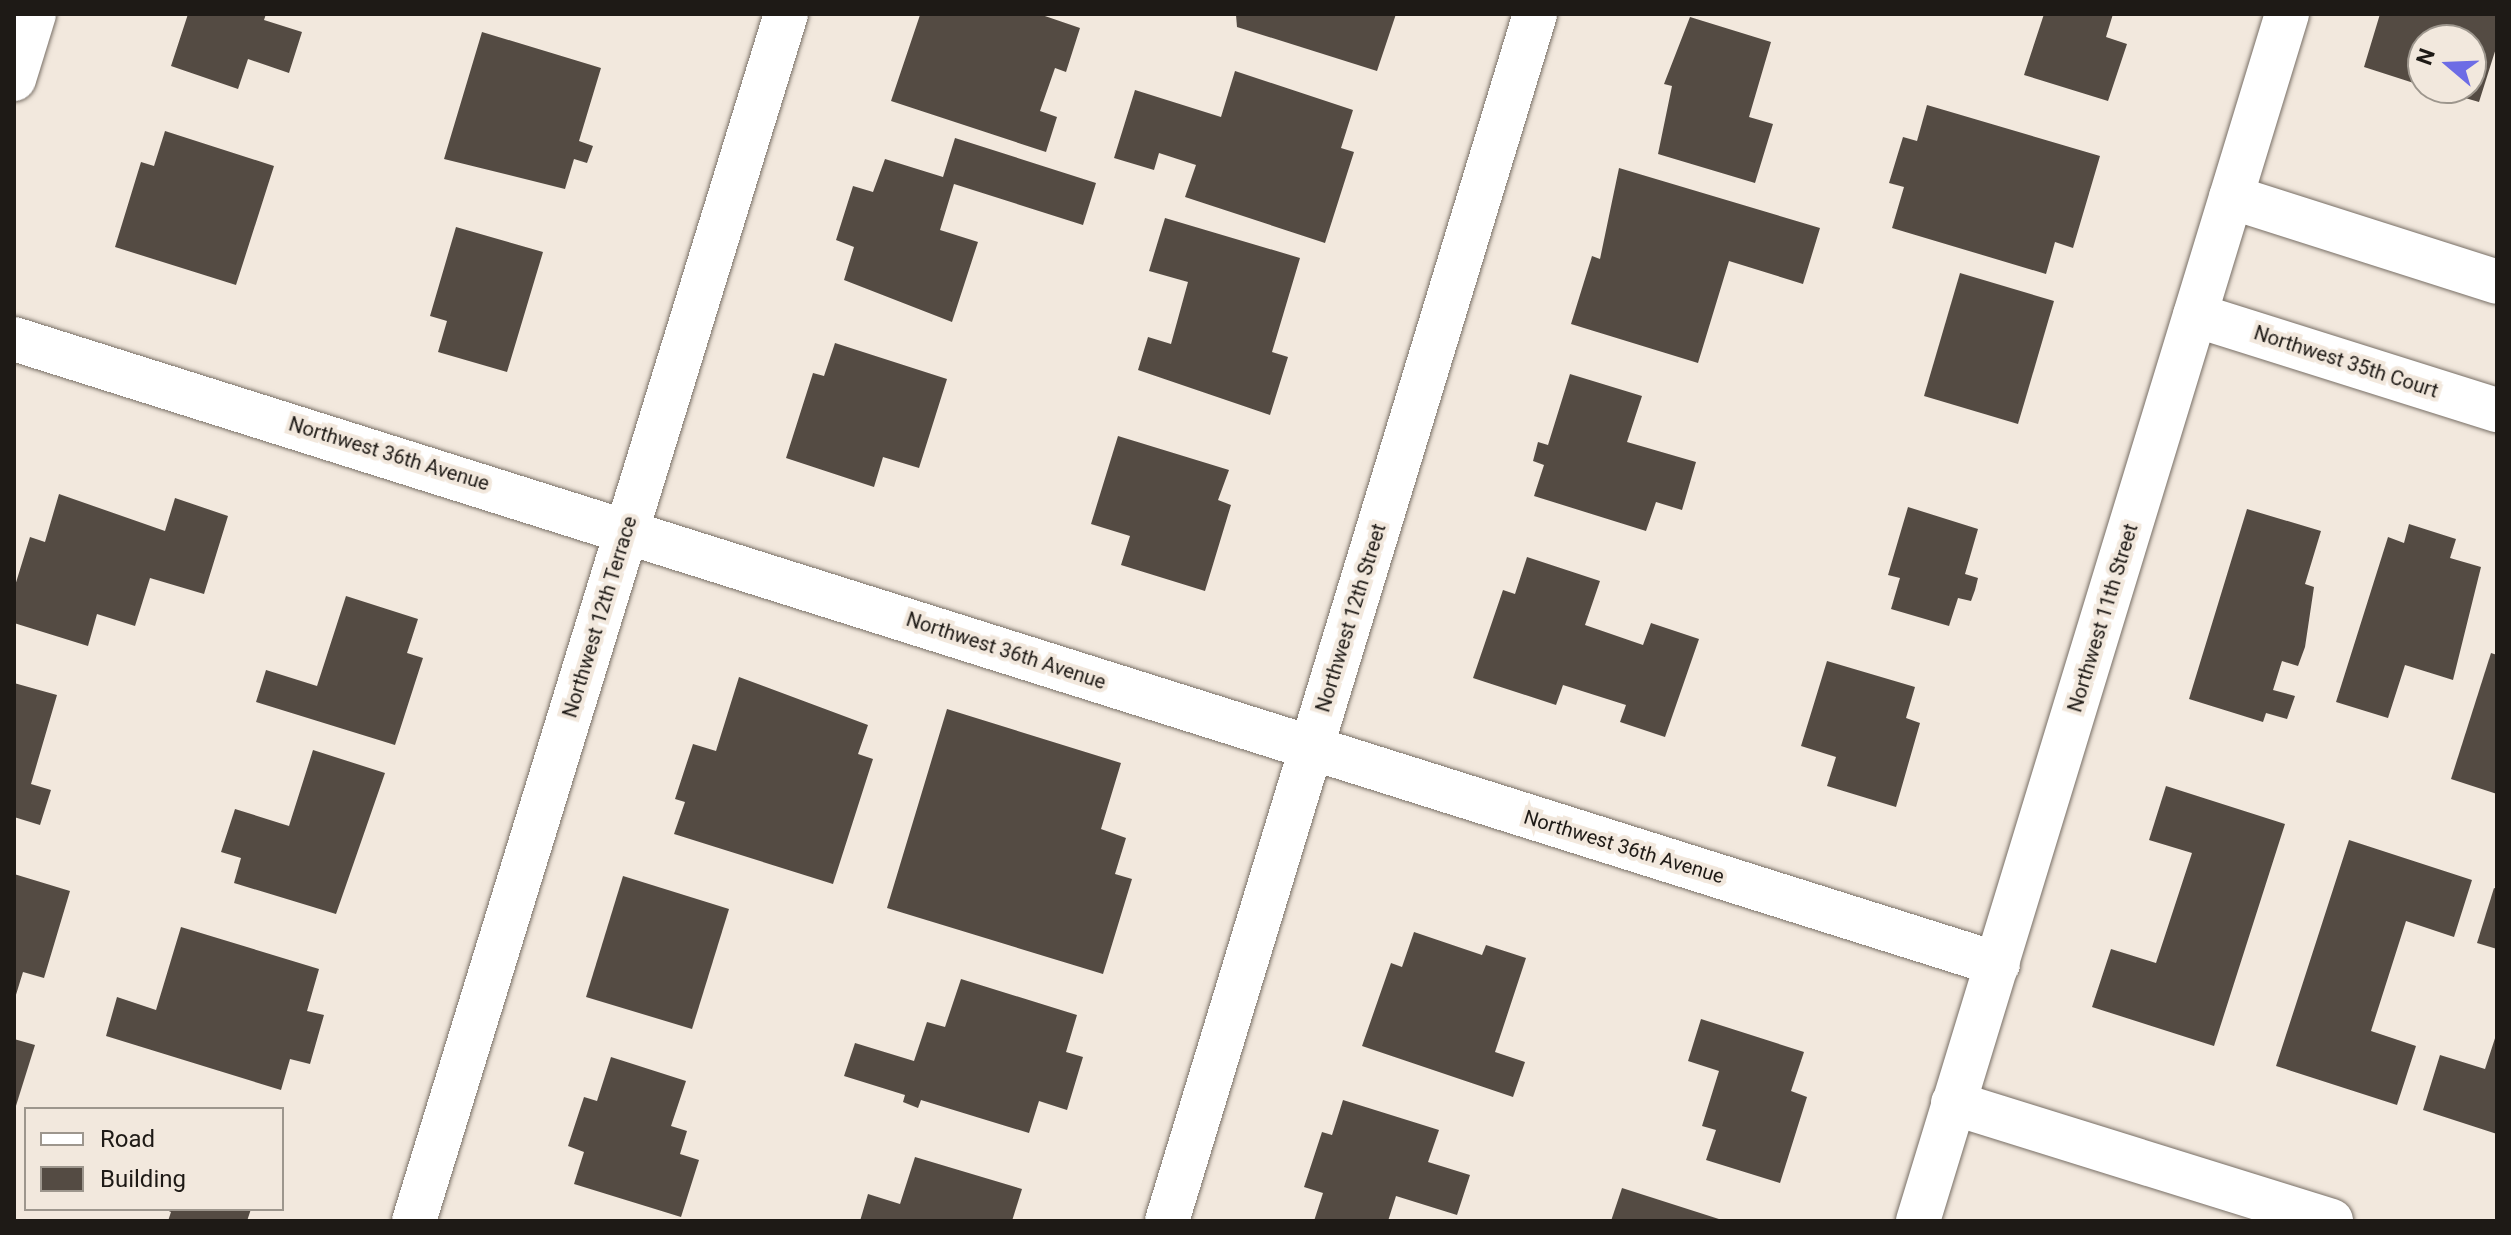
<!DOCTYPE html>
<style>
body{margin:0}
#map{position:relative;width:2511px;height:1235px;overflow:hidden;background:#f2e8dd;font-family:Roboto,sans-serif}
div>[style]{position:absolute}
.building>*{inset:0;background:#544b43}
.roads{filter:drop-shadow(0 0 2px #786f66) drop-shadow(0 0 2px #786f66)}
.minor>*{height:44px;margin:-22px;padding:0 22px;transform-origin:22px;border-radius:22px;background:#fff}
span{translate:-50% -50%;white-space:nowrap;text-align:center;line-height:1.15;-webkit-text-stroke:8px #f2e8dd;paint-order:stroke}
.street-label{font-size:20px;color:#1e1a16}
.frame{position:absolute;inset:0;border:16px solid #1e1a16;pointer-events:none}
.legend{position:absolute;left:24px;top:1107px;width:260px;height:104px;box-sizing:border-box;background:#f2e8dd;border:2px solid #9d968d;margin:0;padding:10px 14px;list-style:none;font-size:24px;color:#1e1a16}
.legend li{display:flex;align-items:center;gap:16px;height:40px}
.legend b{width:40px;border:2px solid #9d968d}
.north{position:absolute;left:2407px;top:24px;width:80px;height:80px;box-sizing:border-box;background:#f2e8dd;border:2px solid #9d968d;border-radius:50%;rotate:289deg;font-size:22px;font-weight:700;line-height:32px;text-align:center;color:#1e1a16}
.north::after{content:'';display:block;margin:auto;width:28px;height:36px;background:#6d6ce5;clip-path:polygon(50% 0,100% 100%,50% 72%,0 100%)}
</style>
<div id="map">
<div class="building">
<i style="clip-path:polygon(188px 14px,266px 14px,264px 20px,302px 32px,289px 73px,248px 59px,238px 89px,171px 66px)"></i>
<i style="clip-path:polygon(932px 14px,1039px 14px,1080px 28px,1066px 72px,1055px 68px,1040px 111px,1057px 117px,1046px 152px,891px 101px,920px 15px)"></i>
<i style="clip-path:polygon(1396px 14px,1377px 71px,1237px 27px,1236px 15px)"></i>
<i style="clip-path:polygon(2044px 14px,2113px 14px,2106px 37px,2127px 44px,2108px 101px,2024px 75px)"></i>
<i style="clip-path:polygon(2380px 14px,2497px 14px,2497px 45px,2479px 102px,2434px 89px,2471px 88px,2471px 40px,2423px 40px,2423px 86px,2364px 67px)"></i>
<i style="clip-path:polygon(1690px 17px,1771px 42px,1749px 117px,1773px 124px,1755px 183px,1658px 154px,1672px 86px,1664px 84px)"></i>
<i style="clip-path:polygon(482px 32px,601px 68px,579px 141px,593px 146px,587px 163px,574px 159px,565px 189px,444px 159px)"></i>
<i style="clip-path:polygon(1235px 71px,1353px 110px,1341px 148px,1354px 152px,1325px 243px,1185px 197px,1196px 165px,1159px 153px,1154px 170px,1114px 158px,1135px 90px,1221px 117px)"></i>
<i style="clip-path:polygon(1927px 105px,2100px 156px,2073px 248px,2055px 242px,2046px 274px,1892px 228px,1904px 187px,1889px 183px,1903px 137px,1917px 141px)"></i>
<i style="clip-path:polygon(165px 131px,274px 166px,236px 285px,115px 247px,141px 162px,154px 166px)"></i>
<i style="clip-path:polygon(955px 138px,1096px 183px,1083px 225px,954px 184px,940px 230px,978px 242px,952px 322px,844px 280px,854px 247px,836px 240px,853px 186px,873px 192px,885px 159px,943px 177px)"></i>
<i style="clip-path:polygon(1619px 168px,1820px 228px,1803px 284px,1729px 261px,1698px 363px,1571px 324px,1592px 256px,1600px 259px)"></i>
<i style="clip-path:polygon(1165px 218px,1300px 258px,1272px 352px,1288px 357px,1270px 415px,1138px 370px,1148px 337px,1171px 344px,1188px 282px,1149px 271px)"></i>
<i style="clip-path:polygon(456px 227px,543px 252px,507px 372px,438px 352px,447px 321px,430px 316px)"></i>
<i style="clip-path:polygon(1960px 273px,2054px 301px,2018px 424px,1924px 396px)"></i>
<i style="clip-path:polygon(835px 343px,947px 379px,919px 468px,883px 457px,874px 487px,786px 458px,813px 373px,824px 376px)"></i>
<i style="clip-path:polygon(1570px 374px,1642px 396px,1627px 442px,1696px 462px,1682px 510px,1656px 502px,1646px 531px,1534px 496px,1544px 465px,1533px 461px,1538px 442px,1548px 445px)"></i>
<i style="clip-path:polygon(1118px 436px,1229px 470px,1218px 500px,1231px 505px,1205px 591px,1121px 565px,1130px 536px,1091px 524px)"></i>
<i style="clip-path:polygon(59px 494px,165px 531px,175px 498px,228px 516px,204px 594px,150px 578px,135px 626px,97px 614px,88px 646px,14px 623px,14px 589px,30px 537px,45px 542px)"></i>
<i style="clip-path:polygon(1908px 507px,1978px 529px,1965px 574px,1978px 578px,1975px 590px,1971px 601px,1958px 598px,1949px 626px,1891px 609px,1900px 578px,1888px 575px)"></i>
<i style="clip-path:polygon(2247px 509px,2321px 531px,2305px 584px,2314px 587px,2305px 647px,2298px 666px,2282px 661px,2273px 690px,2295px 696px,2287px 719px,2266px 713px,2263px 722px,2189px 699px)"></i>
<i style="clip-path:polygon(2409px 524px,2456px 539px,2450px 558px,2481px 567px,2453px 680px,2405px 665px,2388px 718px,2336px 702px,2388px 537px,2404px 543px)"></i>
<i style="clip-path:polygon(1527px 557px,1600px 581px,1585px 625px,1643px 645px,1651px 623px,1699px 639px,1665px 737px,1620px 722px,1626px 705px,1563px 685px,1556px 705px,1473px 678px,1503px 590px,1515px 594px)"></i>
<i style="clip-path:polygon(346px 596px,418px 619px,407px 653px,423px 658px,395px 745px,256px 702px,266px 670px,317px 686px)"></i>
<i style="clip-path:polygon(2491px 653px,2497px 655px,2497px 794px,2451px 779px)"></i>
<i style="clip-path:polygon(1827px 661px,1915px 687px,1906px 718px,1920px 723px,1896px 807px,1827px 786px,1836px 757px,1801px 746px)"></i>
<i style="clip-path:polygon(739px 677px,868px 725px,858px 754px,873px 759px,833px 884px,674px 834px,685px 802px,675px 799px,693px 744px,716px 751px)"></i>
<i style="clip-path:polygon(14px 683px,57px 695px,31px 784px,51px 790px,40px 825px,14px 817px)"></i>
<i style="clip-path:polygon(947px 709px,1121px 763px,1101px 829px,1126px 838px,1115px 874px,1132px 879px,1103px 974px,887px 908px)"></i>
<i style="clip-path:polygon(313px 750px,385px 773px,336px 914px,234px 883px,241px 858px,221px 852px,235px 809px,289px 826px)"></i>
<i style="clip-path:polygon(2166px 786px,2285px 824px,2214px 1046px,2092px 1007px,2111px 949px,2156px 963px,2192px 853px,2149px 840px)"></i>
<i style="clip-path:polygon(2349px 840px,2472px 880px,2454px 937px,2406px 921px,2371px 1031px,2416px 1046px,2397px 1105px,2276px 1066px)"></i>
<i style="clip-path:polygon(14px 874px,70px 891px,44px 978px,23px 972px,15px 998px)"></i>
<i style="clip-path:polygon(623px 876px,729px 909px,692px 1029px,586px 997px)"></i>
<i style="clip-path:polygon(2494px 888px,2497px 889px,2497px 949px,2477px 943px)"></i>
<i style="clip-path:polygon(181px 927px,319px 969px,307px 1011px,324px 1015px,310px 1064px,290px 1059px,281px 1090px,106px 1036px,117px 997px,156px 1010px)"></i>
<i style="clip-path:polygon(1414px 932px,1482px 955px,1486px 945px,1526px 958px,1495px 1052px,1525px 1062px,1513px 1097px,1362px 1046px,1391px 963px,1402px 967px)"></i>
<i style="clip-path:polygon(961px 979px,1077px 1015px,1066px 1052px,1083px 1057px,1067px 1110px,1039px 1101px,1029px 1133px,921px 1100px,918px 1108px,903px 1102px,905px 1095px,844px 1076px,855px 1043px,914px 1061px,927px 1022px,945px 1027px)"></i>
<i style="clip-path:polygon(1701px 1019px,1804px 1052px,1791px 1091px,1807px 1097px,1780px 1183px,1706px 1160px,1716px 1130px,1702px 1126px,1719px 1071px,1688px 1061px)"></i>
<i style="clip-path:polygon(2497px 1032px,2497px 1134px,2423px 1110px,2440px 1055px,2485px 1069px)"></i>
<i style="clip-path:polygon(14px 1039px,35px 1045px,15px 1109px,14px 1109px)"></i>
<i style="clip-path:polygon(611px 1057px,686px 1081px,671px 1126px,687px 1131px,680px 1154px,699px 1160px,681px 1217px,574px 1184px,584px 1152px,568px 1146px,584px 1097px,597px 1101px)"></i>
<i style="clip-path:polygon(1343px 1100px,1439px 1130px,1428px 1162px,1470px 1175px,1457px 1215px,1396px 1196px,1388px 1221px,1314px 1221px,1323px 1193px,1304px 1187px,1322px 1132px,1332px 1135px)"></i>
<i style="clip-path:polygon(915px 1157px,1022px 1189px,1012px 1221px,860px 1221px,868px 1194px,900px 1204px)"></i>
<i style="clip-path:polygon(1622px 1188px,1722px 1220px,1722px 1221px,1611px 1221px)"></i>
<i style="clip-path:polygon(164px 1209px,251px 1209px,247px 1221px,168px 1221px,171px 1212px)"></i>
</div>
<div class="roads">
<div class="minor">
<i style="left:14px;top:79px;width:68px;rotate:-72.9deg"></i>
<i style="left:2231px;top:197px;width:279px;rotate:17.7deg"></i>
<i style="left:2195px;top:315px;width:317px;rotate:17.5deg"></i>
<i style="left:14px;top:339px;width:2080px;rotate:17.49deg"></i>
<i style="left:1953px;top:1103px;width:396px;rotate:17.3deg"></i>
<i style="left:414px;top:1221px;width:1263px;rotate:-72.87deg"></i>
<i style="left:1167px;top:1221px;width:1262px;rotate:-73.04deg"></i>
<i style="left:1918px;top:1221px;width:1262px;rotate:-73deg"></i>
</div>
</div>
<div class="street-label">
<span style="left:2346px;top:362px;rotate:18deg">Northwest 35th Court</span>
<span style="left:389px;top:454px;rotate:17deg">Northwest 36th Avenue</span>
<span style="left:600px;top:617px;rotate:-73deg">Northwest 12th Terrace</span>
<span style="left:1351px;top:618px;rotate:-73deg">Northwest 12th Street</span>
<span style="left:2103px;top:618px;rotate:-73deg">Northwest 11th Street</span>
<span style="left:1006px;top:651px;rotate:18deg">Northwest 36th Avenue</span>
<span style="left:1624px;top:847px;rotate:17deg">Northwest 36th Avenue</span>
</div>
<div class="frame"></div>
<ul class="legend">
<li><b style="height:10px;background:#fff"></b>Road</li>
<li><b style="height:22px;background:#544b43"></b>Building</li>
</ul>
<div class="north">N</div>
</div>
